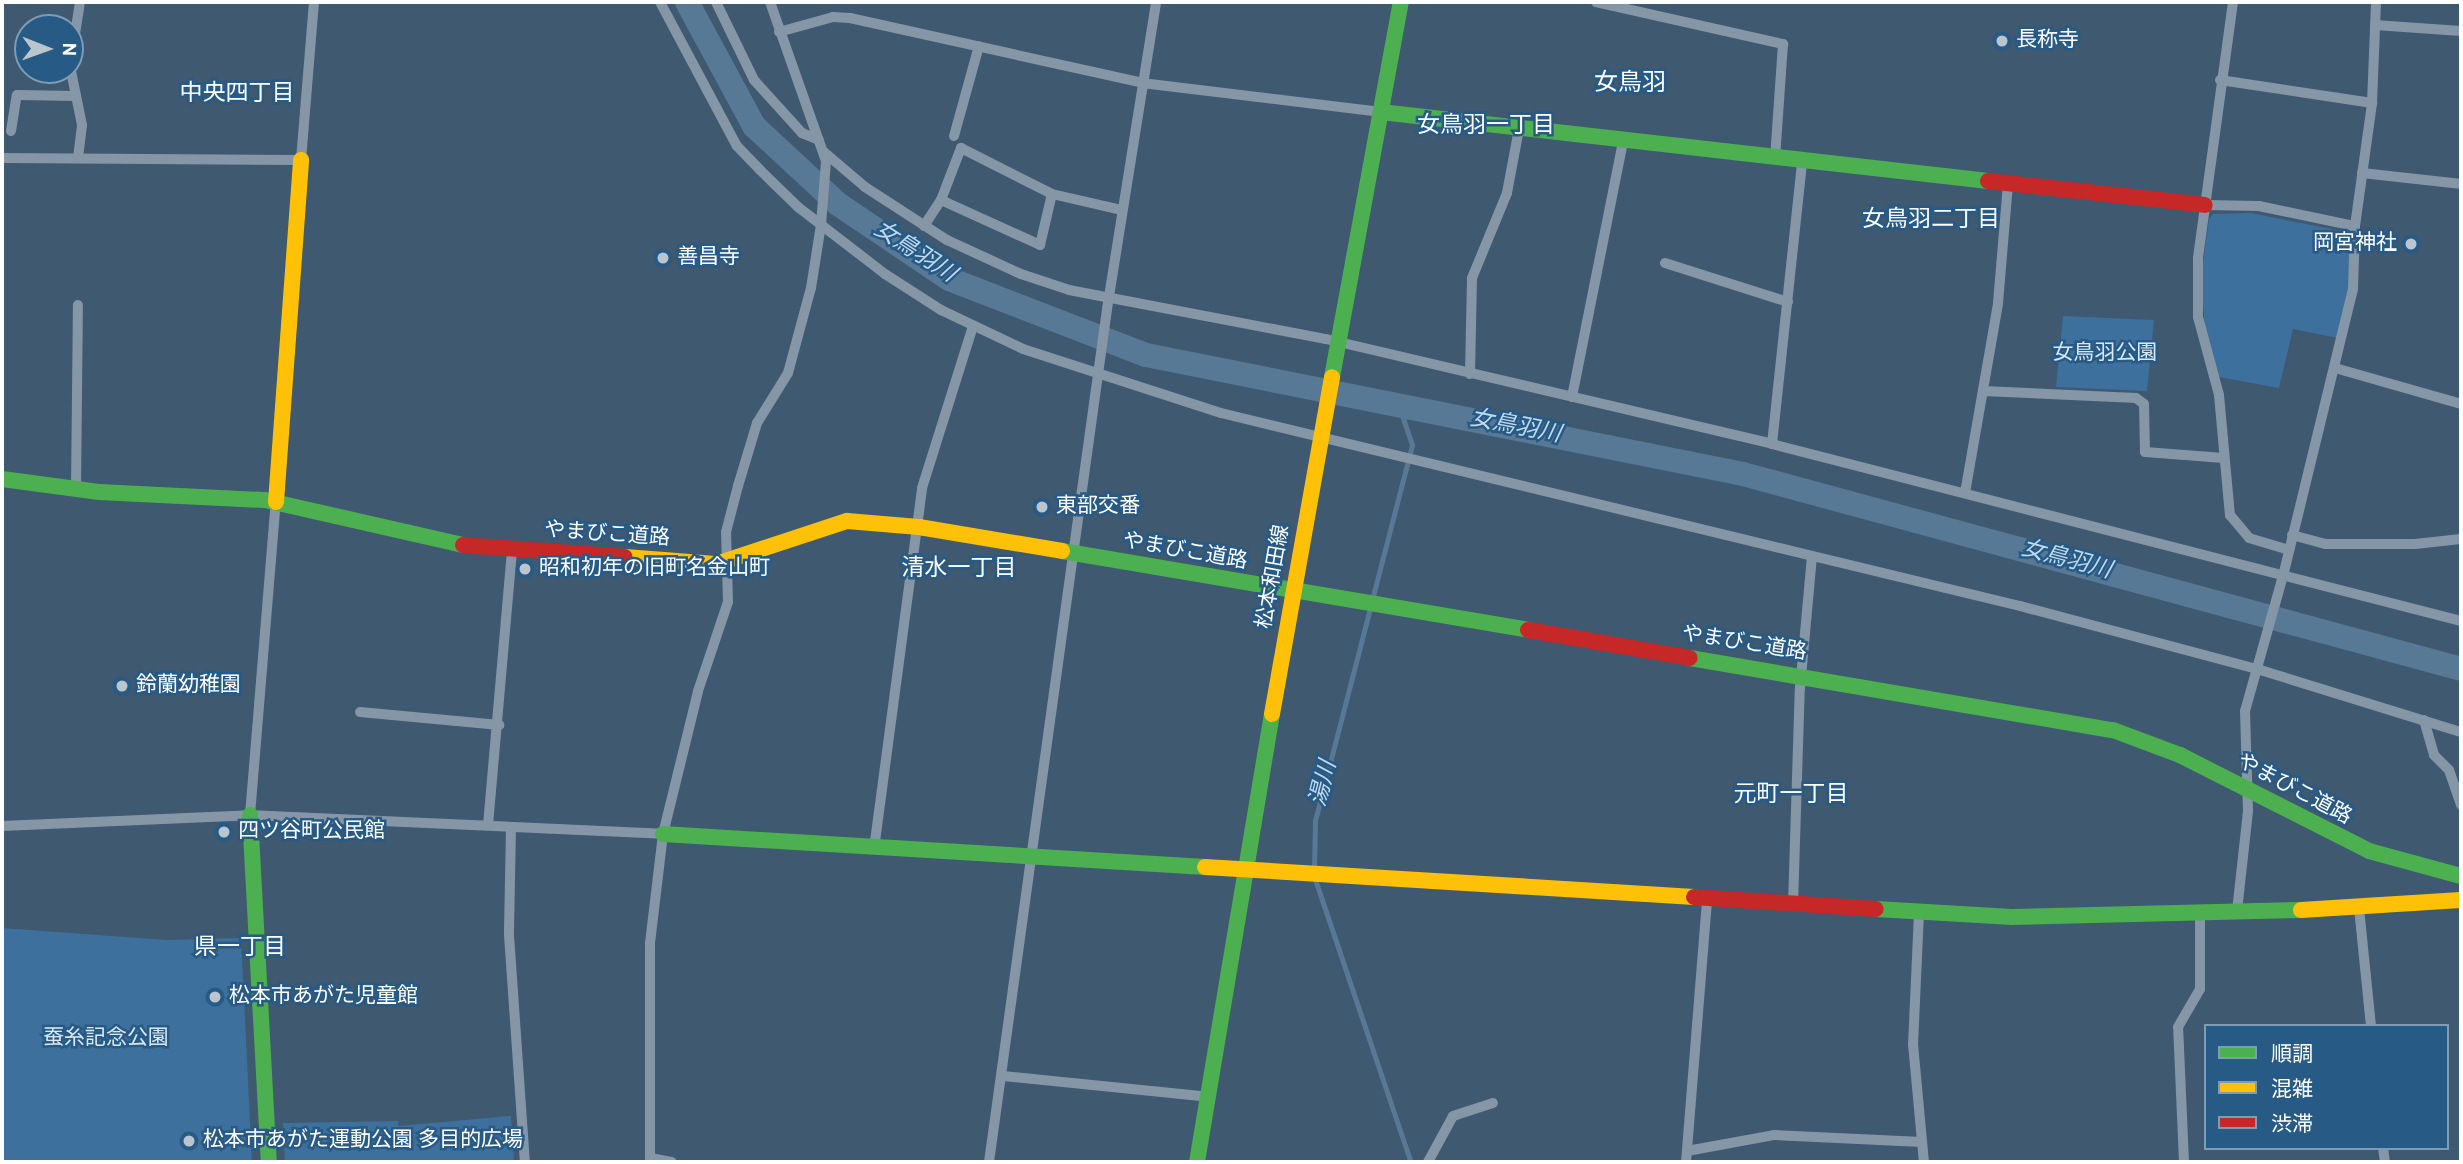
<!DOCTYPE html>
<meta charset="utf-8">
<style>
body{margin:0}
#map{position:relative;width:2463px;height:1164px;overflow:hidden;background:#3e5970;font-family:Overpass,"Noto Sans JP",sans-serif}
div>[style]{position:absolute}
.green>*{inset:0;background:#3d709c}
.stream>*{height:4.5px;margin:-2.25px;padding:0 2.25px;transform-origin:2.25px;border-radius:2.25px;background:#577996}
.river>*{height:24px;margin:-12px;padding:0 12px;transform-origin:12px;border-radius:12px;background:#577996}
.street>*{height:10px;margin:-5px;padding:0 5px;transform-origin:5px;border-radius:5px;background:#8596a6}
.fast>*{height:16px;margin:-8px;padding:0 8px;transform-origin:8px;border-radius:8px;background:#4caf50}
.slow>*{height:16px;margin:-8px;padding:0 8px;transform-origin:8px;border-radius:8px;background:#ffc107}
.jam>*{height:16px;margin:-8px;padding:0 8px;transform-origin:8px;border-radius:8px;background:#c62828}
.dots>*{width:19px;height:19px;translate:-50% -50%;box-sizing:border-box;border:4px solid #285a86;border-radius:50%}
span{translate:-50% -50%;white-space:nowrap;text-align:center;line-height:1.15;-webkit-text-stroke:5px #285a86;paint-order:stroke}
.poi-label{font-size:21px;color:#fff}
.left{translate:0 -50%;text-align:left}
.right{translate:-100% -50%;text-align:right}
.park-label{font-size:21px;color:#d8e8f6}
.street-label{font-size:21px;color:#fff}
.neighbourhood-label{font-size:23px;color:#fff}
.water-label{font-size:23px;color:#c0daef;font-style:italic}
.quarter-label{font-size:24px;color:#fff}
.frame{position:absolute;inset:0;border:4px solid #fff;pointer-events:none}
.legend{position:absolute;left:2204px;top:1024px;width:245px;height:126px;box-sizing:border-box;background:#285a86;border:2px solid #7e9cb6;margin:0;padding:9px 12px;list-style:none;font-size:21px;color:#fff}
.legend li{display:flex;align-items:center;gap:14px;height:35px}
.legend b{width:35px;border:2px solid #7e9cb6}
.north{position:absolute;left:14px;top:14px;width:70px;height:70px;box-sizing:border-box;background:#285a86;border:2px solid #7e9cb6;border-radius:50%;rotate:91deg;font-size:19px;font-weight:700;line-height:28px;text-align:center;color:#fff}
.north::after{content:'';display:block;margin:auto;width:24px;height:32px;background:#bbc5cd;clip-path:polygon(50% 0,100% 100%,50% 72%,0 100%)}
</style>
<div id="map">
<div class="green">
<i style="clip-path:polygon(2251px 213px,2346px 232px,2351px 238px,2352px 270px,2337px 338px,2293px 329px,2279px 388px,2219px 377px,2205px 330px,2201px 277px,2209px 219px,2213px 214px)"></i>
<i style="clip-path:polygon(2063px 316px,2154px 320px,2147px 391px,2056px 387px)"></i>
<i style="clip-path:polygon(2px 928px,167px 940px,241px 938px,252px 1162px,2px 1162px)"></i>
<i style="clip-path:polygon(511px 1116px,514px 1162px,285px 1162px,283px 1123px,398px 1121px,398px 1126px)"></i>
</div>
<div class="stream">
<i style="left:1372px;top:600px;width:160px;rotate:-75.5deg"></i>
<i style="left:1412px;top:445px;width:46px;rotate:-108.8deg"></i>
<i style="left:1314px;top:870px;width:49px;rotate:-88.8deg"></i>
<i style="left:1315px;top:821px;width:219px;rotate:-75.5deg"></i>
<i style="left:1315px;top:878px;width:300px;rotate:71.3deg"></i>
</div>
<div class="river">
<i style="left:687px;top:2px;width:141px;rotate:61.6deg"></i>
<i style="left:754px;top:126px;width:115px;rotate:42.9deg"></i>
<i style="left:838px;top:204px;width:134px;rotate:34deg"></i>
<i style="left:949px;top:279px;width:211px;rotate:21.1deg"></i>
<i style="left:1146px;top:355px;width:609px;rotate:11.27deg"></i>
<i style="left:1743px;top:474px;width:744px;rotate:15.19deg"></i>
</div>
<div class="street">
<i style="left:660px;top:2px;width:163px;rotate:61.9deg"></i>
<i style="left:737px;top:146px;width:33px;rotate:46deg"></i>
<i style="left:760px;top:170px;width:53px;rotate:44.2deg"></i>
<i style="left:798px;top:207px;width:110px;rotate:37.6deg"></i>
<i style="left:885px;top:274px;width:67px;rotate:32.7deg"></i>
<i style="left:941px;top:310px;width:91px;rotate:25.4deg"></i>
<i style="left:1023px;top:349px;width:208px;rotate:17.9deg"></i>
<i style="left:1221px;top:413px;width:822px;rotate:13.58deg"></i>
<i style="left:2020px;top:606px;width:245px;rotate:14.9deg"></i>
<i style="left:2257px;top:669px;width:214px;rotate:17.2deg"></i>
<i style="left:716px;top:2px;width:87px;rotate:64deg"></i>
<i style="left:754px;top:80px;width:72px;rotate:47.8deg"></i>
<i style="left:802px;top:133px;width:18px;rotate:22deg"></i>
<i style="left:1596px;top:2px;width:192px;rotate:12.7deg"></i>
<i style="left:1783px;top:44px;width:114px;rotate:94deg"></i>
<i style="left:2233px;top:2px;width:258px;rotate:97.8deg"></i>
<i style="left:2198px;top:258px;width:59px;rotate:90deg"></i>
<i style="left:2198px;top:317px;width:81px;rotate:74.9deg"></i>
<i style="left:2219px;top:395px;width:121px;rotate:84.8deg"></i>
<i style="left:2230px;top:515px;width:30px;rotate:50deg"></i>
<i style="left:2249px;top:538px;width:42px;rotate:16.7deg"></i>
<i style="left:2375px;top:25px;width:86px;rotate:4deg"></i>
<i style="left:779px;top:32px;width:56px;rotate:-15.5deg"></i>
<i style="left:833px;top:17px;width:17px;rotate:3deg"></i>
<i style="left:850px;top:18px;width:299px;rotate:12.5deg"></i>
<i style="left:1142px;top:83px;width:241px;rotate:6.9deg"></i>
<i style="left:2220px;top:80px;width:154px;rotate:8.6deg"></i>
<i style="left:11px;top:131px;width:36px;rotate:-81deg"></i>
<i style="left:17px;top:95px;width:59px;rotate:1deg"></i>
<i style="left:954px;top:136px;width:93px;rotate:-74.5deg"></i>
<i style="left:824px;top:152px;width:54px;rotate:40.5deg"></i>
<i style="left:865px;top:187px;width:98px;rotate:32.9deg"></i>
<i style="left:947px;top:240px;width:81px;rotate:24.7deg"></i>
<i style="left:1021px;top:274px;width:51px;rotate:18.4deg"></i>
<i style="left:1069px;top:290px;width:262px;rotate:10.8deg"></i>
<i style="left:1326px;top:339px;width:458px;rotate:13.2deg"></i>
<i style="left:1772px;top:444px;width:711px;rotate:14.41deg"></i>
<i style="left:2px;top:158px;width:299px;rotate:0.4deg"></i>
<i style="left:301px;top:160px;width:159px;rotate:-85.3deg"></i>
<i style="left:78px;top:158px;width:33px;rotate:-83deg"></i>
<i style="left:82px;top:125px;width:60px;rotate:-101.5deg"></i>
<i style="left:70px;top:66px;width:65px;rotate:-81.1deg"></i>
<i style="left:2362px;top:173px;width:100px;rotate:6.3deg"></i>
<i style="left:941px;top:200px;width:109px;rotate:24.4deg"></i>
<i style="left:1040px;top:245px;width:52px;rotate:-76.8deg"></i>
<i style="left:2205px;top:205px;width:54px;rotate:1.1deg"></i>
<i style="left:2259px;top:206px;width:98px;rotate:11.8deg"></i>
<i style="left:924px;top:226px;width:31px;rotate:-57deg"></i>
<i style="left:941px;top:200px;width:56px;rotate:-69deg"></i>
<i style="left:961px;top:148px;width:102px;rotate:26.8deg"></i>
<i style="left:1052px;top:194px;width:72px;rotate:12.9deg"></i>
<i style="left:1665px;top:263px;width:129px;rotate:17.6deg"></i>
<i style="left:2335px;top:368px;width:131px;rotate:15.9deg"></i>
<i style="left:1470px;top:374px;width:96px;rotate:-88.8deg"></i>
<i style="left:1472px;top:278px;width:92px;rotate:-67.6deg"></i>
<i style="left:1507px;top:193px;width:65px;rotate:-79.4deg"></i>
<i style="left:1983px;top:391px;width:153px;rotate:2.6deg"></i>
<i style="left:2136px;top:398px;width:10px;rotate:37deg"></i>
<i style="left:2144px;top:404px;width:48px;rotate:88.8deg"></i>
<i style="left:2145px;top:452px;width:79px;rotate:4.3deg"></i>
<i style="left:1572px;top:397px;width:261px;rotate:-78.7deg"></i>
<i style="left:1772px;top:444px;width:285px;rotate:-83.9deg"></i>
<i style="left:76px;top:489px;width:184px;rotate:-89.4deg"></i>
<i style="left:1965px;top:493px;width:193px;rotate:-80.1deg"></i>
<i style="left:1998px;top:303px;width:118px;rotate:-85.2deg"></i>
<i style="left:2292px;top:535px;width:34px;rotate:15deg"></i>
<i style="left:2325px;top:544px;width:90px"></i>
<i style="left:2415px;top:544px;width:46px;rotate:-6.2deg"></i>
<i style="left:360px;top:712px;width:140px;rotate:5.3deg"></i>
<i style="left:2424px;top:720px;width:36px;rotate:74deg"></i>
<i style="left:2434px;top:755px;width:21px;rotate:45deg"></i>
<i style="left:2449px;top:770px;width:37px;rotate:71deg"></i>
<i style="left:250px;top:815px;width:314px;rotate:-85.3deg"></i>
<i style="left:488px;top:825px;width:276px;rotate:-85deg"></i>
<i style="left:2px;top:826px;width:248px;rotate:-2.5deg"></i>
<i style="left:250px;top:815px;width:413px;rotate:2.6deg"></i>
<i style="left:511px;top:827px;width:108px;rotate:91.1deg"></i>
<i style="left:509px;top:935px;width:228px;rotate:86deg"></i>
<i style="left:874px;top:849px;width:364px;rotate:-82.4deg"></i>
<i style="left:922px;top:488px;width:170px;rotate:-72.5deg"></i>
<i style="left:1793px;top:905px;width:217px;rotate:-88.2deg"></i>
<i style="left:1800px;top:688px;width:132px;rotate:-84.8deg"></i>
<i style="left:2359px;top:908px;width:119px;rotate:84.2deg"></i>
<i style="left:2237px;top:911px;width:101px;rotate:-83.7deg"></i>
<i style="left:2248px;top:811px;width:100px;rotate:-91.7deg"></i>
<i style="left:2245px;top:711px;width:144px;rotate:-74.3deg"></i>
<i style="left:2284px;top:572px;width:291px;rotate:-76.3deg"></i>
<i style="left:2353px;top:289px;width:63px;rotate:-88.2deg"></i>
<i style="left:2355px;top:226px;width:124px;rotate:-82.1deg"></i>
<i style="left:2372px;top:103px;width:101px;rotate:-87.7deg"></i>
<i style="left:1919px;top:913px;width:131px;rotate:92.6deg"></i>
<i style="left:1913px;top:1044px;width:119px;rotate:84.7deg"></i>
<i style="left:1003px;top:1076px;width:206px;rotate:5.8deg"></i>
<i style="left:2383px;top:1148px;width:14px;rotate:82deg"></i>
<i style="left:1687px;top:1151px;width:88px;rotate:-10.4deg"></i>
<i style="left:1774px;top:1135px;width:148px;rotate:2.7deg"></i>
<i style="left:650px;top:1158px;width:22px;rotate:10deg"></i>
<i style="left:650px;top:1162px;width:219px;rotate:-90deg"></i>
<i style="left:650px;top:943px;width:110px;rotate:-83.2deg"></i>
<i style="left:663px;top:834px;width:147px;rotate:-76.2deg"></i>
<i style="left:698px;top:691px;width:94px;rotate:-71.4deg"></i>
<i style="left:728px;top:602px;width:70px;rotate:-91.6deg"></i>
<i style="left:726px;top:532px;width:48px;rotate:-75.4deg"></i>
<i style="left:738px;top:486px;width:66px;rotate:-73.2deg"></i>
<i style="left:757px;top:423px;width:59px;rotate:-58.2deg"></i>
<i style="left:788px;top:373px;width:88px;rotate:-74.9deg"></i>
<i style="left:811px;top:288px;width:64px;rotate:-81deg"></i>
<i style="left:821px;top:225px;width:64px;rotate:-85.5deg"></i>
<i style="left:826px;top:161px;width:169px;rotate:-109.4deg"></i>
<i style="left:989px;top:1162px;width:861px;rotate:-82.12deg"></i>
<i style="left:1107px;top:309px;width:311px;rotate:-80.9deg"></i>
<i style="left:1428px;top:1162px;width:52px;rotate:-61.5deg"></i>
<i style="left:1453px;top:1116px;width:42px;rotate:-18deg"></i>
<i style="left:1686px;top:1162px;width:263px;rotate:-85.4deg"></i>
<i style="left:2184px;top:1162px;width:135px;rotate:-92.5deg"></i>
<i style="left:2178px;top:1027px;width:44px;rotate:-59.9deg"></i>
<i style="left:2200px;top:989px;width:76px;rotate:-90deg"></i>
</div>
<div class="fast">
<i style="left:1381px;top:112px;width:611px;rotate:6.49deg"></i>
<i style="left:1332px;top:377px;width:381px;rotate:-79.6deg"></i>
<i style="left:2px;top:479px;width:98px;rotate:7.6deg"></i>
<i style="left:99px;top:492px;width:166px;rotate:2.8deg"></i>
<i style="left:265px;top:500px;width:203px;rotate:12.8deg"></i>
<i style="left:1062px;top:551px;width:473px;rotate:9.6deg"></i>
<i style="left:1690px;top:658px;width:429px;rotate:9.7deg"></i>
<i style="left:2113px;top:730px;width:72px;rotate:20.5deg"></i>
<i style="left:2180px;top:755px;width:212px;rotate:26.9deg"></i>
<i style="left:2369px;top:851px;width:95px;rotate:15.2deg"></i>
<i style="left:250px;top:815px;width:348px;rotate:86.9deg"></i>
<i style="left:663px;top:834px;width:543px;rotate:3.48deg"></i>
<i style="left:1876px;top:909px;width:136px;rotate:3.4deg"></i>
<i style="left:2012px;top:917px;width:289px;rotate:-1.4deg"></i>
<i style="left:1197px;top:1162px;width:454px;rotate:-80.5deg"></i>
</div>
<div class="slow">
<i style="left:276px;top:502px;width:343px;rotate:-85.8deg"></i>
<i style="left:625px;top:557px;width:91px;rotate:4.4deg"></i>
<i style="left:716px;top:564px;width:138px;rotate:-18.2deg"></i>
<i style="left:847px;top:521px;width:72px;rotate:4.8deg"></i>
<i style="left:919px;top:527px;width:145px;rotate:9.5deg"></i>
<i style="left:1272px;top:714px;width:342px;rotate:-79.9deg"></i>
<i style="left:1205px;top:867px;width:490px;rotate:3.5deg"></i>
<i style="left:2301px;top:910px;width:160px;rotate:-3.6deg"></i>
</div>
<div class="jam">
<i style="left:1988px;top:181px;width:218px;rotate:6.3deg"></i>
<i style="left:463px;top:545px;width:162px;rotate:4.2deg"></i>
<i style="left:1528px;top:630px;width:164px;rotate:9.8deg"></i>
<i style="left:1694px;top:897px;width:182px;rotate:3.8deg"></i>
</div>
<div class="dots">
<i style="left:2002px;top:41px;background:#bbc5cd"></i>
<i style="left:2411px;top:244px;background:#bbc5cd"></i>
<i style="left:663px;top:258px;background:#bbc5cd"></i>
<i style="left:1042px;top:507px;background:#bbc5cd"></i>
<i style="left:525px;top:569px;background:#bbc5cd"></i>
<i style="left:122px;top:686px;background:#bbc5cd"></i>
<i style="left:224px;top:832px;background:#bbc5cd"></i>
<i style="left:215px;top:997px;background:#bbc5cd"></i>
<i style="left:189px;top:1141px;background:#bbc5cd"></i>
</div>
<div class="poi-label">
<span class="left" style="left:2016px;top:41px">長称寺</span>
<span class="right" style="left:2397px;top:244px">岡宮神社</span>
<span class="left" style="left:677px;top:258px">善昌寺</span>
<span class="left" style="left:1056px;top:507px">東部交番</span>
<span class="left" style="left:539px;top:569px">昭和初年の旧町名金山町</span>
<span class="left" style="left:136px;top:686px">鈴蘭幼稚園</span>
<span class="left" style="left:238px;top:832px">四ツ谷町公民館</span>
<span class="left" style="left:229px;top:997px">松本市あがた児童館</span>
<span class="left" style="left:203px;top:1141px">松本市あがた運動公園 多目的広場</span>
</div>
<div class="park-label">
<span style="left:2105px;top:354px">女鳥羽公園</span>
<span style="left:106px;top:1039px">蚕糸記念公園</span>
</div>
<div class="street-label">
<span style="left:607px;top:535px;rotate:4deg">やまびこ道路</span>
<span style="left:1185px;top:552px;rotate:10deg">やまびこ道路</span>
<span style="left:1274px;top:577px;rotate:-80deg">松本和田線</span>
<span style="left:1744px;top:644px;rotate:9deg">やまびこ道路</span>
<span style="left:2294px;top:790px;rotate:28deg">やまびこ道路</span>
</div>
<div class="neighbourhood-label">
<span style="left:237px;top:95px">中央四丁目</span>
<span style="left:1486px;top:127px">女鳥羽一丁目</span>
<span style="left:1931px;top:221px">女鳥羽二丁目</span>
<span style="left:959px;top:570px">清水一丁目</span>
<span style="left:1791px;top:796px">元町一丁目</span>
<span style="left:240px;top:949px">県一丁目</span>
</div>
<div class="water-label">
<span style="left:914px;top:253px;rotate:33deg">女鳥羽川</span>
<span style="left:1515px;top:428px;rotate:11deg">女鳥羽川</span>
<span style="left:2066px;top:561px;rotate:15deg">女鳥羽川</span>
<span style="left:1325px;top:784px;rotate:-76deg">湯川</span>
</div>
<div class="quarter-label">
<span style="left:1630px;top:85px">女鳥羽</span>
</div>
<div class="frame"></div>
<ul class="legend">
<li><b style="height:9px;background:#4caf50"></b>順調</li>
<li><b style="height:9px;background:#ffc107"></b>混雑</li>
<li><b style="height:9px;background:#c62828"></b>渋滞</li>
</ul>
<div class="north">N</div>
</div>
